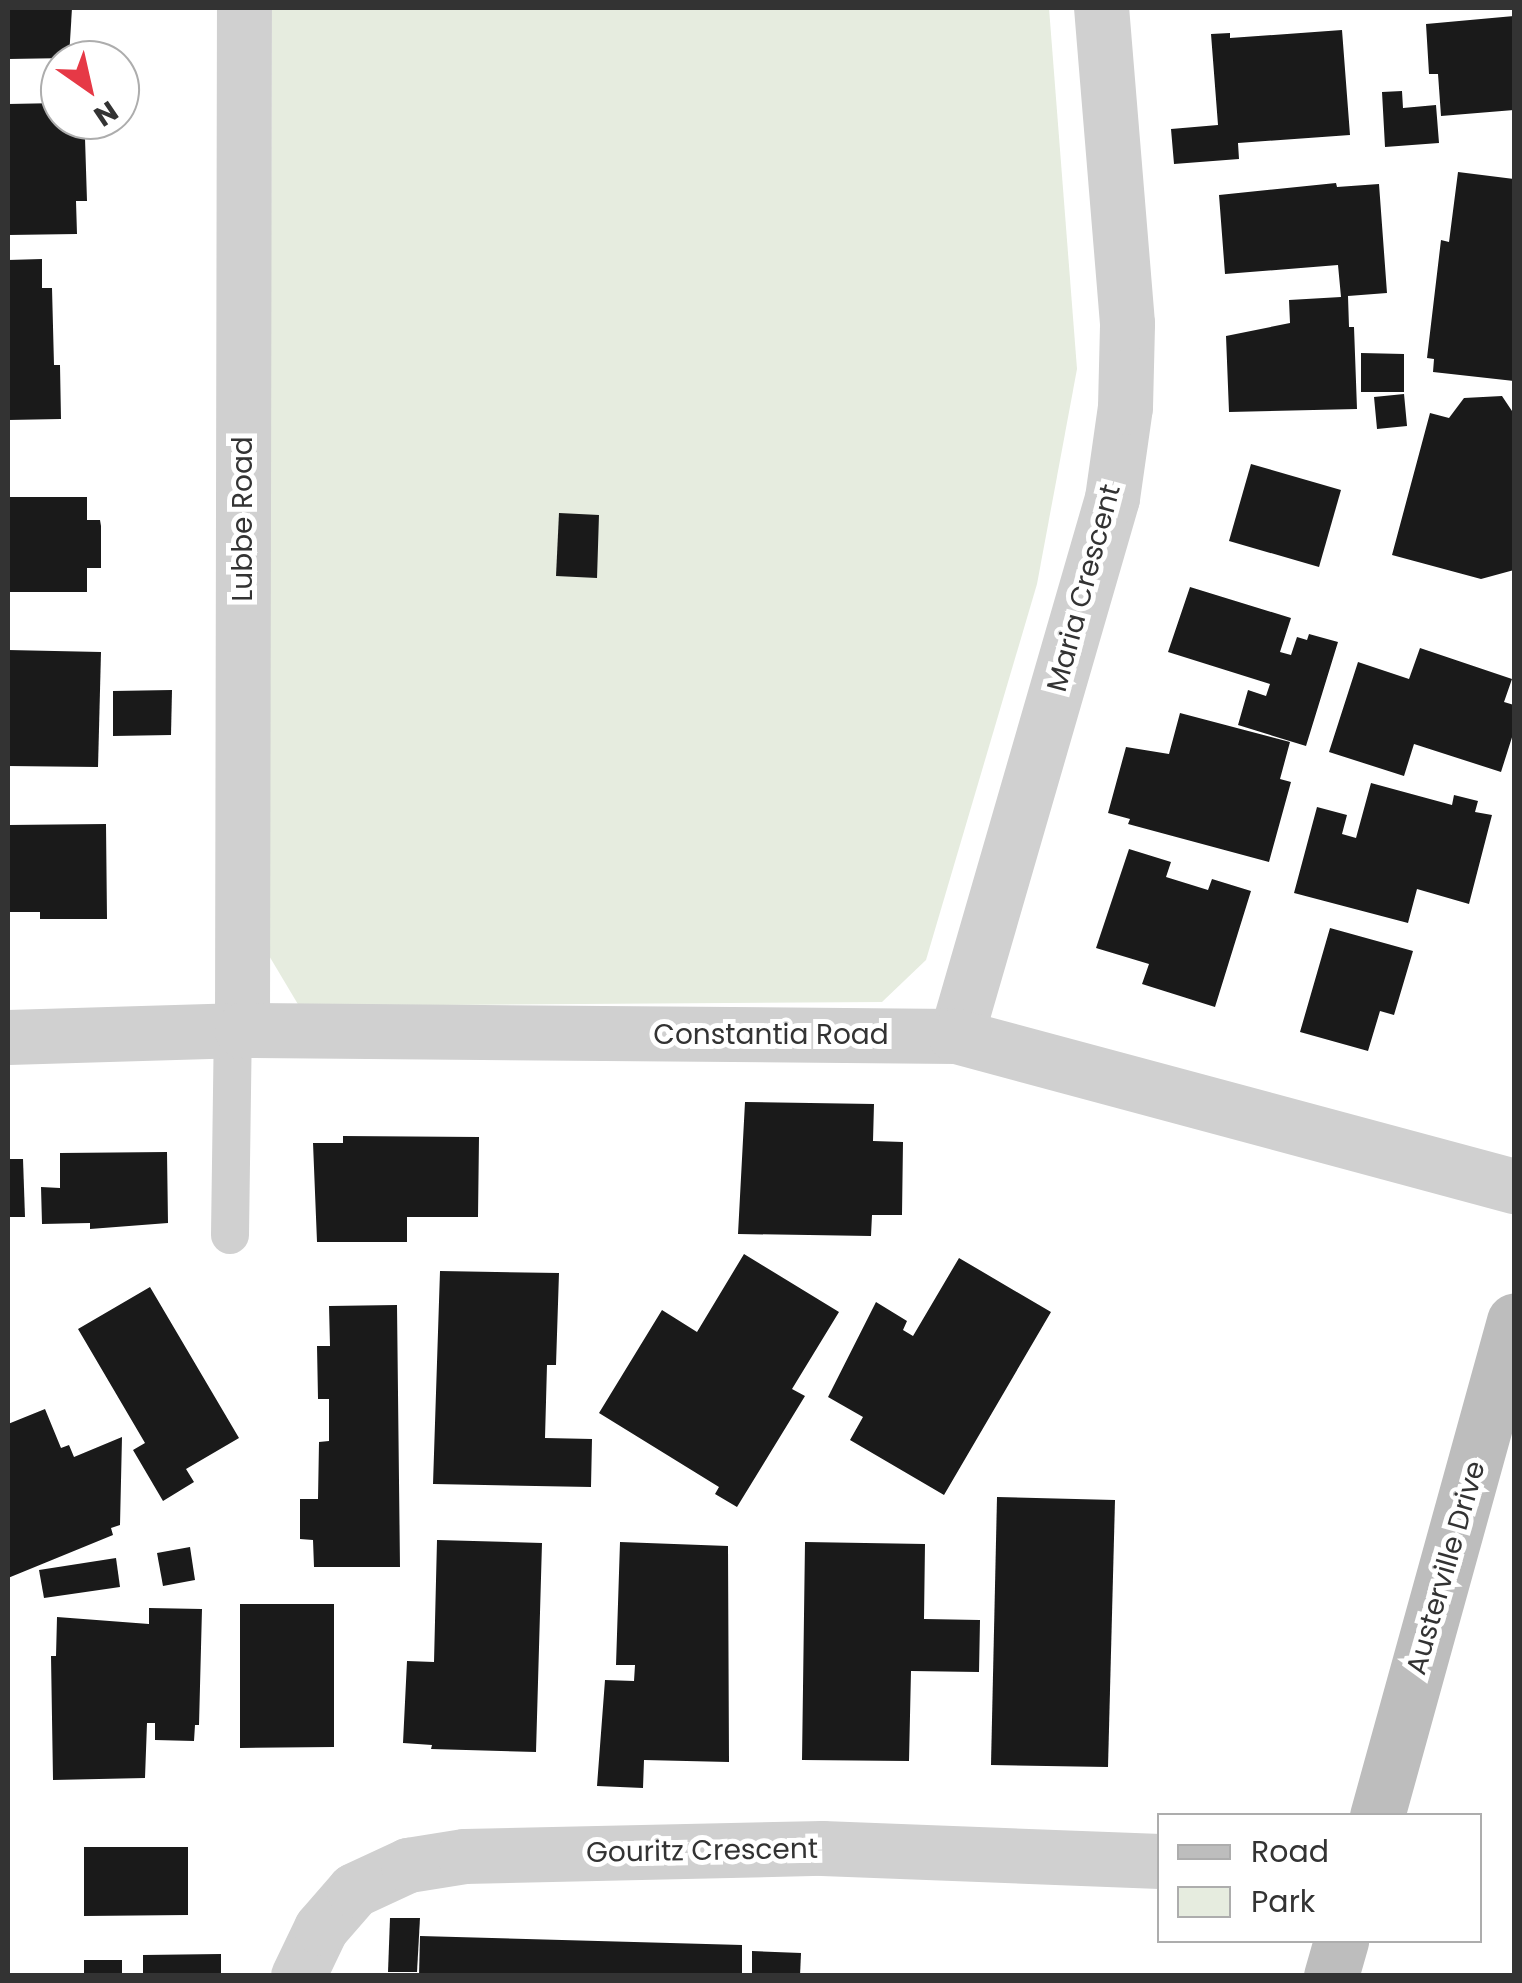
<!DOCTYPE html>
<style>
body{margin:0}
#map{position:relative;width:1522px;height:1983px;overflow:hidden;background:#fff;font-family:Poppins,sans-serif}
div>[style]{position:absolute}
.green>*{inset:0;background:#e6ecdf}
.building>*{inset:0;background:#1a1a1a}
.lane>*{height:38px;margin:-19px;padding:0 19px;transform-origin:19px;border-radius:19px;background:#d0d0d0}
.street>*{height:55px;margin:-27.5px;padding:0 27.5px;transform-origin:27.5px;border-radius:27.5px;background:#d0d0d0}
.secondary>*{height:55px;margin:-27.5px;padding:0 27.5px;transform-origin:27.5px;border-radius:27.5px;background:#bdbdbd}
span{translate:-50% -50%;white-space:nowrap;text-align:center;line-height:1.15;-webkit-text-stroke:10px #fff;paint-order:stroke}
.street-label{font-size:28px;color:#333}
.frame{position:absolute;inset:0;border:10px solid #333;pointer-events:none}
.legend{position:absolute;left:1157px;top:1813px;width:325px;height:130px;box-sizing:border-box;background:#fff;border:2px solid #adadad;margin:0;padding:12px 18px;list-style:none;font-size:30px;color:#333}
.legend li{display:flex;align-items:center;gap:20px;height:50px}
.legend b{width:50px;border:2px solid #adadad}
.north{position:absolute;left:40px;top:40px;width:100px;height:100px;box-sizing:border-box;background:#fff;border:2px solid #adadad;border-radius:50%;rotate:146deg;font-size:28px;font-weight:700;line-height:40px;text-align:center;color:#333}
.north::after{content:'';display:block;margin:auto;width:35px;height:45px;background:#e63946;clip-path:polygon(50% 0,100% 100%,50% 72%,0 100%)}
</style>
<div id="map">
<div class="green">
<i style="clip-path:polygon(272px 8px,1049px 8px,1077px 369px,1037px 584px,926px 960px,882px 1002px,299px 1006px,268px 954px)"></i>
</div>
<div class="building">
<i style="clip-path:polygon(8px 8px,72px 8px,69px 58px,8px 59px)"></i>
<i style="clip-path:polygon(1514px 16px,1514px 110px,1441px 116px,1438px 74px,1429px 74px,1426px 24px)"></i>
<i style="clip-path:polygon(1342px 30px,1350px 135px,1238px 143px,1239px 159px,1174px 164px,1171px 129px,1218px 125px,1211px 34px,1230px 33px,1230px 38px)"></i>
<i style="clip-path:polygon(1402px 91px,1403px 108px,1436px 105px,1439px 143px,1385px 147px,1382px 92px)"></i>
<i style="clip-path:polygon(60px 103px,60px 120px,77px 120px,78px 138px,85px 138px,87px 201px,76px 201px,77px 234px,8px 235px,8px 104px)"></i>
<i style="clip-path:polygon(1458px 172px,1514px 179px,1514px 381px,1433px 372px,1434px 359px,1427px 358px,1441px 240px,1449px 242px)"></i>
<i style="clip-path:polygon(1336px 183px,1337px 187px,1379px 184px,1387px 293px,1348px 296px,1349px 327px,1354px 327px,1357px 409px,1229px 412px,1226px 336px,1290px 323px,1289px 300px,1341px 297px,1338px 265px,1225px 274px,1219px 195px)"></i>
<i style="clip-path:polygon(42px 259px,42px 288px,52px 288px,54px 365px,60px 365px,61px 419px,8px 420px,8px 260px)"></i>
<i style="clip-path:polygon(1361px 353px,1404px 354px,1404px 392px,1361px 392px)"></i>
<i style="clip-path:polygon(1404px 394px,1407px 426px,1377px 429px,1374px 397px)"></i>
<i style="clip-path:polygon(1502px 396px,1514px 414px,1514px 570px,1481px 579px,1392px 555px,1430px 413px,1449px 418px,1464px 398px)"></i>
<i style="clip-path:polygon(1251px 464px,1341px 490px,1319px 567px,1229px 541px)"></i>
<i style="clip-path:polygon(8px 497px,87px 497px,87px 520px,100px 520px,101px 526px,101px 568px,87px 568px,87px 592px,8px 592px)"></i>
<i style="clip-path:polygon(559px 513px,599px 515px,597px 578px,556px 576px)"></i>
<i style="clip-path:polygon(1190px 587px,1291px 618px,1280px 652px,1291px 655px,1297px 637px,1307px 640px,1309px 634px,1338px 642px,1306px 746px,1238px 725px,1248px 690px,1266px 696px,1270px 684px,1168px 652px)"></i>
<i style="clip-path:polygon(1420px 648px,1512px 679px,1504px 702px,1514px 705px,1514px 731px,1501px 772px,1414px 744px,1404px 776px,1329px 752px,1358px 662px,1409px 679px)"></i>
<i style="clip-path:polygon(8px 650px,101px 652px,98px 767px,8px 766px)"></i>
<i style="clip-path:polygon(172px 690px,171px 735px,113px 736px,113px 691px)"></i>
<i style="clip-path:polygon(1180px 713px,1290px 742px,1280px 779px,1291px 782px,1269px 862px,1128px 824px,1130px 819px,1108px 813px,1126px 747px,1169px 754px)"></i>
<i style="clip-path:polygon(1371px 783px,1452px 805px,1454px 795px,1478px 801px,1475px 812px,1492px 815px,1469px 904px,1417px 889px,1408px 923px,1294px 893px,1317px 807px,1347px 815px,1342px 834px,1356px 838px)"></i>
<i style="clip-path:polygon(106px 824px,107px 919px,40px 919px,40px 912px,8px 912px,8px 825px)"></i>
<i style="clip-path:polygon(1129px 849px,1171px 862px,1166px 877px,1208px 890px,1212px 879px,1251px 891px,1215px 1007px,1142px 984px,1149px 964px,1096px 948px)"></i>
<i style="clip-path:polygon(1330px 928px,1413px 951px,1394px 1015px,1380px 1011px,1368px 1051px,1300px 1032px)"></i>
<i style="clip-path:polygon(745px 1102px,874px 1104px,873px 1141px,903px 1142px,902px 1215px,872px 1215px,871px 1236px,738px 1234px)"></i>
<i style="clip-path:polygon(343px 1136px,479px 1137px,478px 1217px,407px 1217px,407px 1242px,317px 1242px,313px 1143px,343px 1143px)"></i>
<i style="clip-path:polygon(167px 1152px,168px 1223px,90px 1229px,90px 1223px,42px 1224px,41px 1187px,60px 1188px,60px 1153px)"></i>
<i style="clip-path:polygon(8px 1159px,23px 1159px,25px 1217px,8px 1217px)"></i>
<i style="clip-path:polygon(744px 1254px,839px 1312px,792px 1389px,805px 1396px,737px 1507px,715px 1494px,719px 1487px,599px 1413px,662px 1310px,697px 1332px)"></i>
<i style="clip-path:polygon(959px 1258px,1051px 1312px,944px 1495px,850px 1440px,863px 1417px,828px 1397px,876px 1302px,907px 1321px,903px 1330px,913px 1336px)"></i>
<i style="clip-path:polygon(440px 1271px,559px 1273px,556px 1365px,547px 1365px,545px 1438px,592px 1439px,591px 1487px,433px 1484px)"></i>
<i style="clip-path:polygon(150px 1287px,239px 1438px,186px 1469px,194px 1482px,163px 1501px,133px 1450px,145px 1443px,78px 1329px)"></i>
<i style="clip-path:polygon(397px 1305px,400px 1567px,314px 1567px,313px 1540px,300px 1539px,300px 1499px,318px 1499px,319px 1442px,329px 1441px,329px 1399px,318px 1399px,317px 1346px,330px 1346px,329px 1306px)"></i>
<i style="clip-path:polygon(45px 1409px,61px 1448px,69px 1445px,74px 1457px,122px 1437px,120px 1525px,111px 1528px,113px 1535px,8px 1578px,8px 1424px)"></i>
<i style="clip-path:polygon(997px 1497px,1115px 1500px,1108px 1767px,991px 1765px)"></i>
<i style="clip-path:polygon(437px 1540px,542px 1543px,536px 1752px,431px 1749px,432px 1745px,403px 1743px,407px 1661px,434px 1662px)"></i>
<i style="clip-path:polygon(620px 1542px,728px 1546px,729px 1762px,644px 1760px,643px 1788px,597px 1786px,605px 1680px,634px 1681px,635px 1665px,616px 1665px)"></i>
<i style="clip-path:polygon(805px 1542px,925px 1544px,924px 1619px,980px 1620px,979px 1672px,911px 1671px,909px 1761px,802px 1760px)"></i>
<i style="clip-path:polygon(190px 1547px,195px 1580px,163px 1586px,157px 1553px)"></i>
<i style="clip-path:polygon(116px 1558px,120px 1587px,44px 1598px,39px 1570px)"></i>
<i style="clip-path:polygon(240px 1604px,334px 1604px,334px 1747px,240px 1748px)"></i>
<i style="clip-path:polygon(149px 1608px,202px 1609px,199px 1725px,195px 1725px,194px 1741px,155px 1740px,155px 1723px,147px 1723px,145px 1778px,53px 1780px,51px 1656px,56px 1656px,57px 1617px,149px 1624px)"></i>
<i style="clip-path:polygon(84px 1847px,188px 1847px,188px 1915px,84px 1916px)"></i>
<i style="clip-path:polygon(390px 1918px,420px 1918px,417px 1972px,388px 1972px)"></i>
<i style="clip-path:polygon(420px 1936px,742px 1945px,742px 1976px,419px 1976px)"></i>
<i style="clip-path:polygon(752px 1951px,801px 1953px,800px 1976px,752px 1976px)"></i>
<i style="clip-path:polygon(221px 1954px,221px 1976px,143px 1976px,143px 1955px)"></i>
<i style="clip-path:polygon(84px 1960px,122px 1960px,122px 1976px,84px 1976px)"></i>
</div>
<div class="lane">
<i style="left:230px;top:1235px;width:204px;rotate:-89.2deg"></i>
</div>
<div class="street">
<i style="left:242px;top:1030px;width:1022px;rotate:-89.89deg"></i>
<i style="left:956px;top:1036px;width:560px;rotate:-73.83deg"></i>
<i style="left:1112px;top:498px;width:92px;rotate:-81.9deg"></i>
<i style="left:1125px;top:407px;width:84px;rotate:-88.6deg"></i>
<i style="left:1127px;top:323px;width:316px;rotate:-94.7deg"></i>
<i style="left:8px;top:1037px;width:234px;rotate:-1.7deg"></i>
<i style="left:242px;top:1030px;width:714px;rotate:0.48deg"></i>
<i style="left:956px;top:1036px;width:578px;rotate:15.05deg"></i>
<i style="left:298px;top:1976px;width:53px;rotate:-64.4deg"></i>
<i style="left:321px;top:1928px;width:50px;rotate:-49deg"></i>
<i style="left:354px;top:1890px;width:60px;rotate:-24.8deg"></i>
<i style="left:408px;top:1865px;width:57px;rotate:-9.1deg"></i>
<i style="left:464px;top:1856px;width:358px;rotate:-1.3deg"></i>
<i style="left:822px;top:1848px;width:338px;rotate:2.2deg"></i>
</div>
<div class="secondary">
<i style="left:1377px;top:1816px;width:514px;rotate:-74.53deg"></i>
<i style="left:1331px;top:1976px;width:37px;rotate:-74deg"></i>
</div>
<div class="street-label">
<span style="left:243px;top:519px;rotate:-90deg">Lubbe Road</span>
<span style="left:1084px;top:588px;rotate:-75deg">Maria Crescent</span>
<span style="left:771px;top:1035px">Constantia Road</span>
<span style="left:1446px;top:1568px;rotate:-74deg">Austerville Drive</span>
<span style="left:702px;top:1851px;rotate:-1deg">Gouritz Crescent</span>
</div>
<div class="frame"></div>
<ul class="legend">
<li><b style="height:12px;background:#bdbdbd"></b>Road</li>
<li><b style="height:28px;background:#e6ecdf"></b>Park</li>
</ul>
<div class="north">N</div>
</div>
